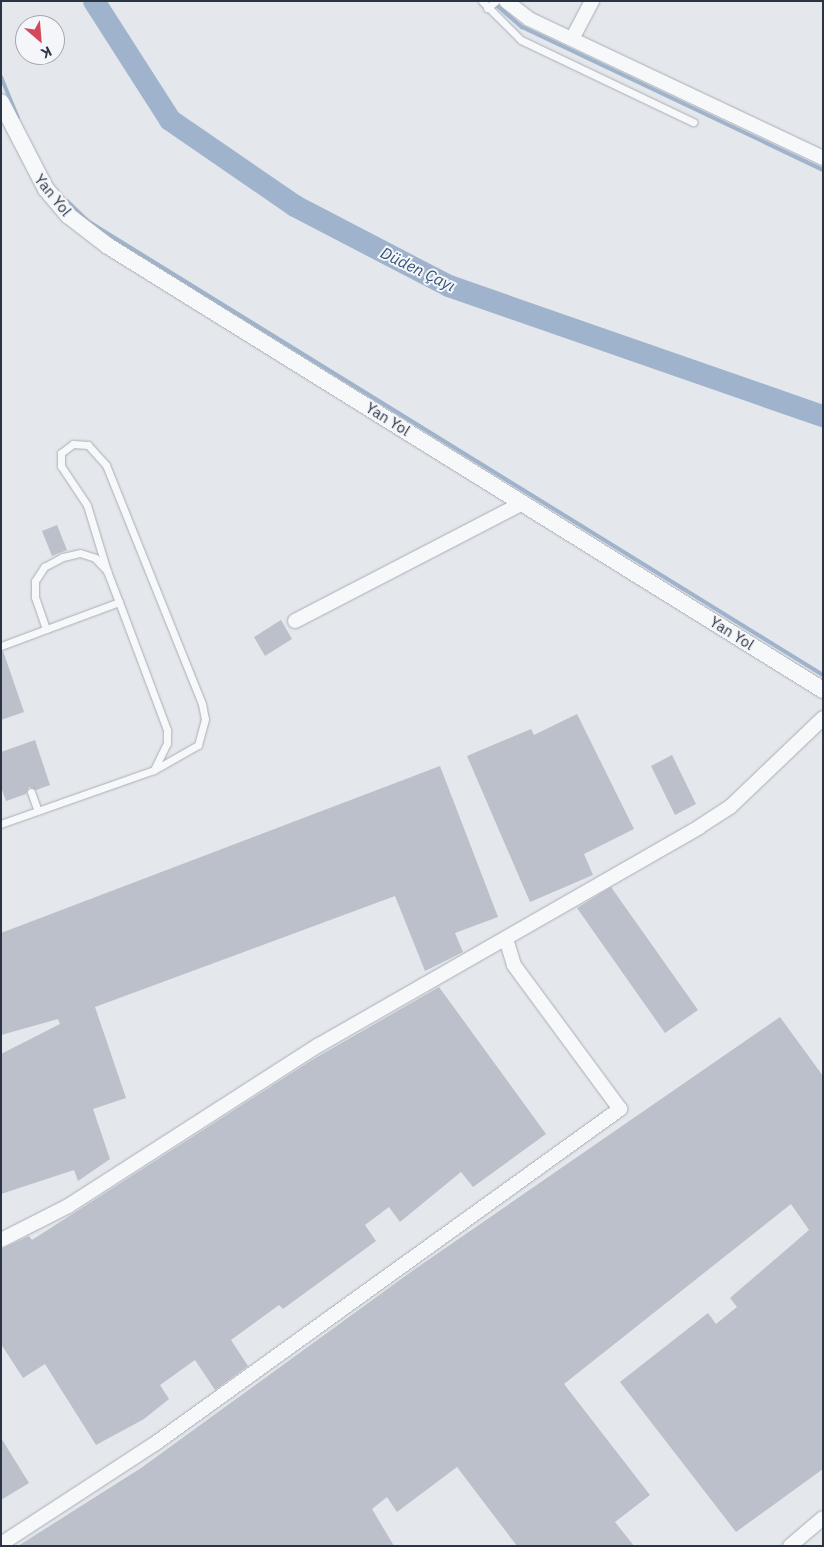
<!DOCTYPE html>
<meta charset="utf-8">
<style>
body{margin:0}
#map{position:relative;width:824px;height:1547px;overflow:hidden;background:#e4e7ec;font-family:"IBM Plex Sans",sans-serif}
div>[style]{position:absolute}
.stream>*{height:4px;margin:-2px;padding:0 2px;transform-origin:2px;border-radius:2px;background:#9fb4cc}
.river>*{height:22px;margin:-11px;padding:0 11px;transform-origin:11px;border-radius:11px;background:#9fb4cc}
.building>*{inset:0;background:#bbc0ca}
.roads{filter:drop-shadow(0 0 1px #a9aeb7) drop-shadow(0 0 1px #a9aeb7)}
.service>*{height:7px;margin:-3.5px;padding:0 3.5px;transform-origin:3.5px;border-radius:3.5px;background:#f7f8fa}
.minor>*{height:14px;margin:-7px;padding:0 7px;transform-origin:7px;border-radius:7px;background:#f7f8fa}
.tertiary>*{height:16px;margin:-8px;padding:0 8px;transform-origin:8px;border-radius:8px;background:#f7f8fa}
span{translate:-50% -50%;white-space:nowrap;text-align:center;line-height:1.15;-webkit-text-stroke:4px #f4f6f9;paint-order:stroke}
.street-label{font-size:15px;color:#2b3445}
.water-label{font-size:16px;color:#34527a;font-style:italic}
.frame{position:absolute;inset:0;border:2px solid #2b3445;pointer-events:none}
.north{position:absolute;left:15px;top:15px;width:50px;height:50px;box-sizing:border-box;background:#f4f6f9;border:1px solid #a4a8b1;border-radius:50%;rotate:153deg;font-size:14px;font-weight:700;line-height:20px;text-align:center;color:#2b3445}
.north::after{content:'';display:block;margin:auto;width:18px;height:22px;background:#d1495b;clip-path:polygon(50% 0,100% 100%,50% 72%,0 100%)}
</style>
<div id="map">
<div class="stream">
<i style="left:494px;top:3px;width:37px;rotate:41deg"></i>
<i style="left:522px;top:27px;width:333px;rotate:25.4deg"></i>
<i style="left:1px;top:77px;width:44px;rotate:67.5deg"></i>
<i style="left:67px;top:201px;width:30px;rotate:44deg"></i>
<i style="left:89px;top:222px;width:863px;rotate:31.68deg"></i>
</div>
<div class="river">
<i style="left:94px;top:1px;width:141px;rotate:57.4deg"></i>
<i style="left:170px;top:120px;width:152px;rotate:34.5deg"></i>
<i style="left:295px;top:206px;width:174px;rotate:27.5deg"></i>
<i style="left:449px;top:286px;width:396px;rotate:19.2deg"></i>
</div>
<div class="building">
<i style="clip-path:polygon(57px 525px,67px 550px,52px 556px,42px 531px)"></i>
<i style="clip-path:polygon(281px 620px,292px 639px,265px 656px,254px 637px)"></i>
<i style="clip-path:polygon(3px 651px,24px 712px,1px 720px,1px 652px)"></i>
<i style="clip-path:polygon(577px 714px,634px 829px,584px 854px,593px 875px,530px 902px,467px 756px,531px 729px,534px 735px)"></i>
<i style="clip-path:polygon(35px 740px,50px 785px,36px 790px,29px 787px,26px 794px,6px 801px,1px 787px,1px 752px)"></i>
<i style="clip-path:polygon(672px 755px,696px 804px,675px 815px,651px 766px)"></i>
<i style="clip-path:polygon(440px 766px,498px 917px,455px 933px,463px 952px,425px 971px,395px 896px,95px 1007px,126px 1098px,93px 1109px,110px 1159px,78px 1181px,74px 1170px,1px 1194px,1px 1054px,60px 1024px,58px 1019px,1px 1035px,1px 933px)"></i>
<i style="clip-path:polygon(611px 887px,698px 1010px,665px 1033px,577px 908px)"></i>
<i style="clip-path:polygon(439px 987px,546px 1134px,473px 1187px,461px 1172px,400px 1222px,389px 1207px,365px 1225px,376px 1241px,283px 1309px,279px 1305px,231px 1340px,248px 1366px,215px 1390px,195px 1360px,160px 1385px,169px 1399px,144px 1419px,96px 1445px,45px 1364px,23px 1378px,1px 1344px,1px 1249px,29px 1236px,32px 1240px,312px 1060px)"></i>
<i style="clip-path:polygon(780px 1017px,823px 1076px,823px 1469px,736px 1532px,620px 1382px,708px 1313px,716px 1324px,737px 1307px,730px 1298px,809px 1230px,791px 1204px,564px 1384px,650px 1495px,615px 1522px,634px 1546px,517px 1546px,457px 1467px,397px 1512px,387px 1497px,372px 1509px,394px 1546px,18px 1546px,141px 1468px,415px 1269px)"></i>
<i style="clip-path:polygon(1px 1438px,29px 1483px,1px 1500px)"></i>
</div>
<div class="roads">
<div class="service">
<i style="left:482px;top:1px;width:55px;rotate:45deg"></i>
<i style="left:521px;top:40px;width:191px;rotate:25.5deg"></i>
<i style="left:487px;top:8px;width:11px;rotate:-38deg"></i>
<i style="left:107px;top:571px;width:69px;rotate:-106.9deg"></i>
<i style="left:87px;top:505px;width:47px;rotate:-123.7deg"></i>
<i style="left:61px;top:466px;width:13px;rotate:-90deg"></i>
<i style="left:61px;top:453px;width:15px;rotate:-37deg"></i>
<i style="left:73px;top:444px;width:15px;rotate:4deg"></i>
<i style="left:88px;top:445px;width:27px;rotate:48deg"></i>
<i style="left:106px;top:465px;width:258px;rotate:68.1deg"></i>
<i style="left:202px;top:704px;width:15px;rotate:79deg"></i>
<i style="left:205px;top:719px;width:27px;rotate:105deg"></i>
<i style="left:198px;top:745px;width:51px;rotate:150.4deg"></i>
<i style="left:46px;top:629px;width:34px;rotate:-109deg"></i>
<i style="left:35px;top:597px;width:16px;rotate:-90deg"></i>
<i style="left:35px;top:581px;width:17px;rotate:-57deg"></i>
<i style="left:44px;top:567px;width:21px;rotate:-28deg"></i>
<i style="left:63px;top:557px;width:17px;rotate:-13deg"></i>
<i style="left:80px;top:553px;width:16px;rotate:18deg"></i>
<i style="left:95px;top:558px;width:18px;rotate:47deg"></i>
<i style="left:107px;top:571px;width:33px;rotate:69deg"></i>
<i style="left:1px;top:646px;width:126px;rotate:-20.4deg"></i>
<i style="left:119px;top:602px;width:137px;rotate:69.4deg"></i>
<i style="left:167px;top:730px;width:13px;rotate:90deg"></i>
<i style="left:167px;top:743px;width:30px;rotate:116deg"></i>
<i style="left:154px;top:770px;width:162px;rotate:160.6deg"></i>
<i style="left:31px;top:792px;width:20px;rotate:70deg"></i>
</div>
<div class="minor">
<i style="left:506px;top:1px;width:29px;rotate:38deg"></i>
<i style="left:529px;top:19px;width:325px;rotate:25.3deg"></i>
<i style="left:572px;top:39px;width:43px;rotate:-62.2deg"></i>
<i style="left:295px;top:621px;width:257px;rotate:-27.4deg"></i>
<i style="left:1px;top:1240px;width:75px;rotate:-26.9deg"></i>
<i style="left:68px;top:1206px;width:298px;rotate:-32.7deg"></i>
<i style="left:319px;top:1045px;width:438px;rotate:-29.8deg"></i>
<i style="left:699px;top:827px;width:37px;rotate:-33deg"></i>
<i style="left:730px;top:807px;width:129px;rotate:-43.7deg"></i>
<i style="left:1px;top:1544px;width:185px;rotate:-33.1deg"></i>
<i style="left:156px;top:1443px;width:572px;rotate:-35.75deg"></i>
<i style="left:620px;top:1109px;width:179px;rotate:-126.4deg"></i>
<i style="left:514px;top:965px;width:28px;rotate:-107deg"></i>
<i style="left:790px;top:1546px;width:43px;rotate:-40.3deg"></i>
</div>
<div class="tertiary">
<i style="left:1px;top:102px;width:98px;rotate:62.7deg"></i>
<i style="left:46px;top:189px;width:35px;rotate:50deg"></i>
<i style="left:69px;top:216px;width:49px;rotate:37.6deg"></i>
<i style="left:108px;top:246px;width:842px;rotate:31.84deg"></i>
</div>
</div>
<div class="street-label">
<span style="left:53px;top:195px;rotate:51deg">Yan Yol</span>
<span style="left:388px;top:419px;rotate:32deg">Yan Yol</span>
<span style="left:732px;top:633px;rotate:32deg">Yan Yol</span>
</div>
<div class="water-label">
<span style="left:418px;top:269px;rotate:26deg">Düden Çayı</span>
</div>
<div class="frame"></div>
<div class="north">K</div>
</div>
